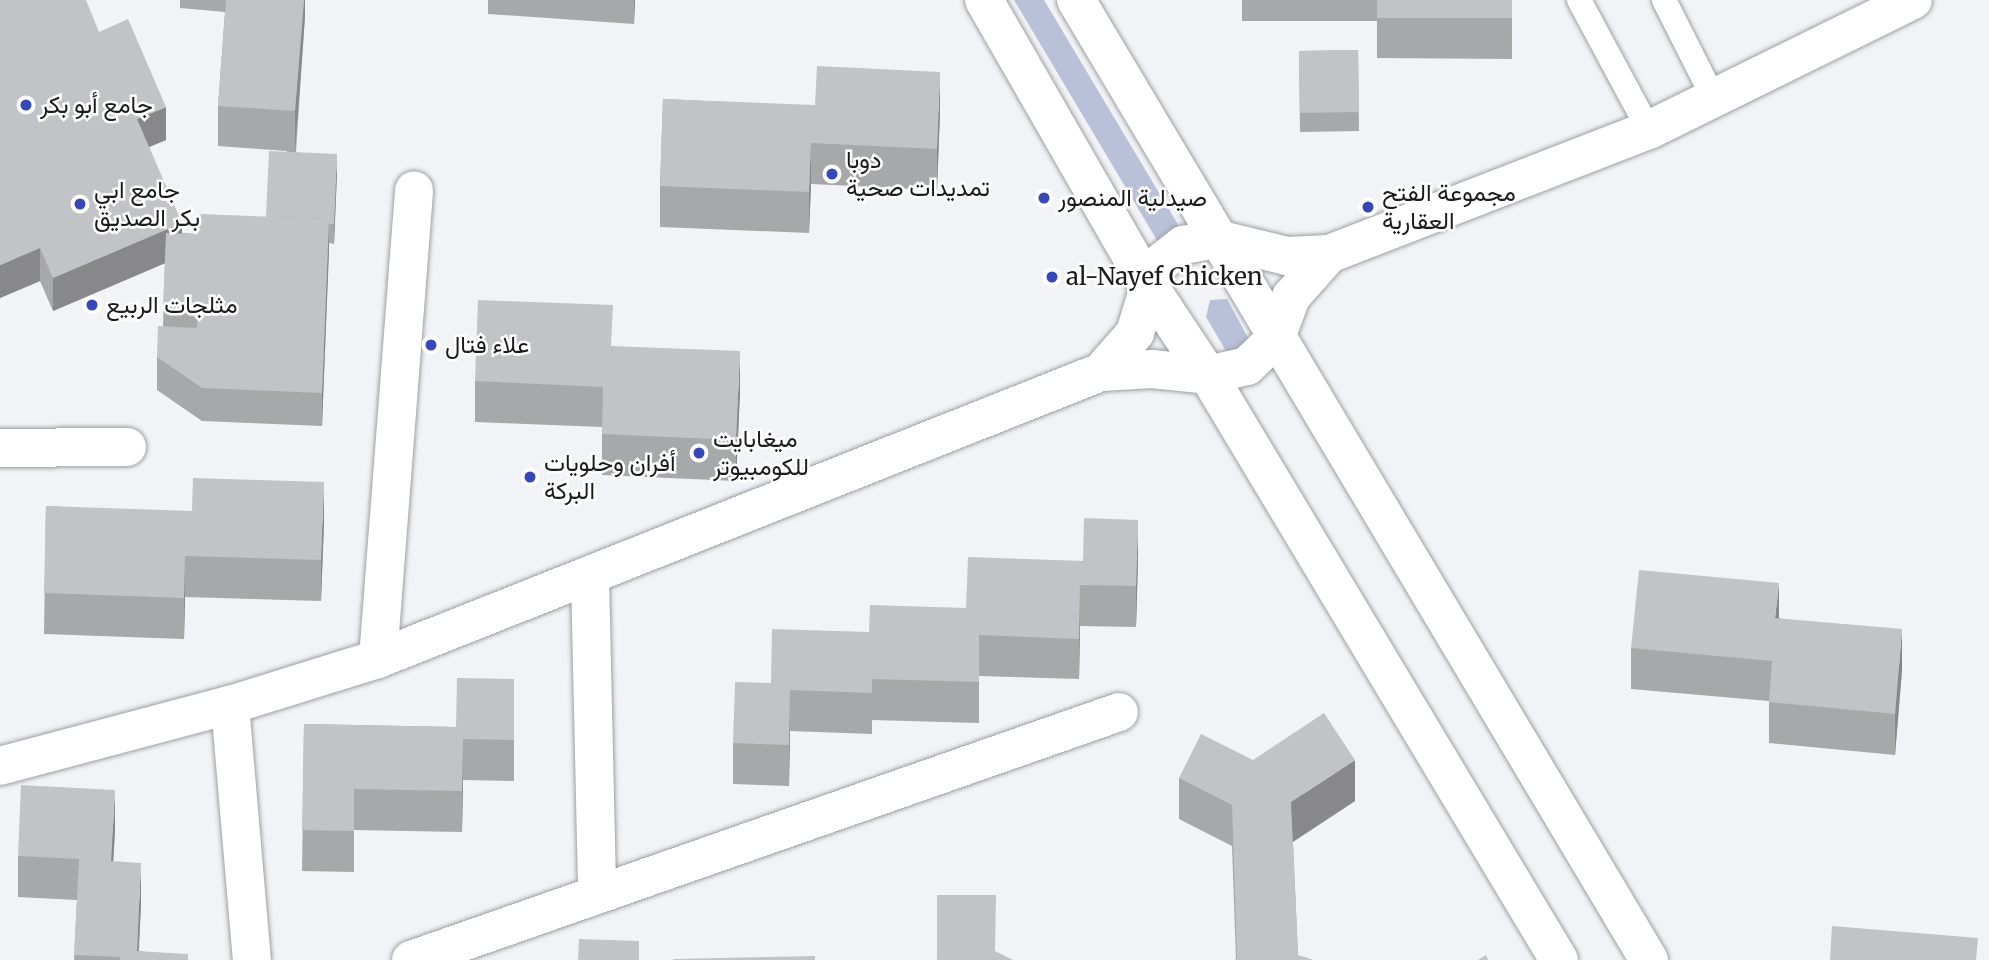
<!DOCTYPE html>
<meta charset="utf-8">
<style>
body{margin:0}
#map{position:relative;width:1989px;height:960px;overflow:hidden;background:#f2f3f7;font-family:Merriweather,Vazirmatn,serif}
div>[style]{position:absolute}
.green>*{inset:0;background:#b9c1d9}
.roads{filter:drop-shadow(0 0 2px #9d9fa2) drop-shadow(0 0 2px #9d9fa2)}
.lane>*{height:24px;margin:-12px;padding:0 12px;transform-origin:12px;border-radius:12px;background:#fff}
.street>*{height:38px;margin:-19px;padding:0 19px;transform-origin:19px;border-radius:19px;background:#fff}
.secondary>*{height:38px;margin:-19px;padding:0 19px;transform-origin:19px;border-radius:19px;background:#fff}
.wall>*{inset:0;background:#a7a8aa}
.shaded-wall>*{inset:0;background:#88888b}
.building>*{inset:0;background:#c2c3c6}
.dots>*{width:19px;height:19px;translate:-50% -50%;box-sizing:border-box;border:4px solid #fff;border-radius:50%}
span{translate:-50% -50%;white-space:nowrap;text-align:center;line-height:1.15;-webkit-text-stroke:5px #fff;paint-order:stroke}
.poi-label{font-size:24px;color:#1b1b1c}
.left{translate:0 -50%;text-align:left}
</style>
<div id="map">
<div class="green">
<i style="clip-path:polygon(1014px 0,1044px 0,1186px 238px,1164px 252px)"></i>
<i style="clip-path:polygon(1227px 299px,1254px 349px,1233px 363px,1206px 317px,1210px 300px)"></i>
</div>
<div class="roads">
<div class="lane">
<i style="left:1579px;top:0;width:148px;rotate:61.7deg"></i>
<i style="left:1664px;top:0;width:111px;rotate:63.2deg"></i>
</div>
<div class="street">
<i style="left:1101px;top:372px;width:52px;rotate:-48.9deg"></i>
<i style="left:1135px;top:333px;width:69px;rotate:-73.1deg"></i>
<i style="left:1155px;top:267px;width:36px;rotate:-38deg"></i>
<i style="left:1183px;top:245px;width:35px;rotate:-10deg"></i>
<i style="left:1217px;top:239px;width:72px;rotate:13.7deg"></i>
<i style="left:1287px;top:256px;width:42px;rotate:-2.7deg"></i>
<i style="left:1329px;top:254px;width:343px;rotate:-21.2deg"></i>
<i style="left:1649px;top:130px;width:294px;rotate:-26.2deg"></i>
<i style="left:0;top:448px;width:127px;rotate:-0.5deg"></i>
<i style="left:590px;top:577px;width:315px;rotate:88.7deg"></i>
<i style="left:378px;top:659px;width:470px;rotate:-85.6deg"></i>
<i style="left:230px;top:705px;width:256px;rotate:85.1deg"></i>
<i style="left:0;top:766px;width:238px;rotate:-14.9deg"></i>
<i style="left:230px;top:705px;width:155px;rotate:-17.3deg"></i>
<i style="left:378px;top:659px;width:778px;rotate:-21.65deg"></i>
<i style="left:1101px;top:372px;width:51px;rotate:-3.4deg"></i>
<i style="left:1152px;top:369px;width:56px;rotate:6.1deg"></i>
<i style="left:1208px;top:375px;width:40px;rotate:-13deg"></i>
<i style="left:1247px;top:366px;width:40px;rotate:-44deg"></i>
<i style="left:1276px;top:338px;width:44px;rotate:-69.9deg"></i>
<i style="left:1291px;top:297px;width:57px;rotate:-48.5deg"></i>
<i style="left:411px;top:960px;width:750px;rotate:-19.3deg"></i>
</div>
<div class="secondary">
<i style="left:984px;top:0;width:327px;rotate:60.1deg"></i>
<i style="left:1147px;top:283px;width:110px;rotate:56.5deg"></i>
<i style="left:1208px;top:375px;width:682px;rotate:59.04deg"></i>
<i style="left:1076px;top:0;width:1118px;rotate:59.17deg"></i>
</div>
</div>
<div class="wall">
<i style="clip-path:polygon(180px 0,305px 0,305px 16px,296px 152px,337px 173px,334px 244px,329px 243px,322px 426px,202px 421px,157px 390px,157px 357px,163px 326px,165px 263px,53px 311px,40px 281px,0 298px,99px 32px,166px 140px,149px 147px,182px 233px,198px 234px,266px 217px,287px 151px,218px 146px,218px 106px,225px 12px,180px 8px)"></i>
<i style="clip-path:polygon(488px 0,635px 0,634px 24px,488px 14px)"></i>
<i style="clip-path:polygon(1242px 0,1512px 0,1512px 59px,1377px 58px,1377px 21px,1242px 21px)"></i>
<i style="clip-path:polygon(1358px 50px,1359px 131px,1300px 132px,1299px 51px)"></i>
<i style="clip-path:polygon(663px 99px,940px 112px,937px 190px,811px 184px,809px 233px,660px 227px,660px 186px)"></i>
<i style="clip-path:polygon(613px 346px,740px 392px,736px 481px,602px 475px,602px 427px,475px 422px,475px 381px)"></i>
<i style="clip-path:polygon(46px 506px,324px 523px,321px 601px,185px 597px,184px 639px,44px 634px)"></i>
<i style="clip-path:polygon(1083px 561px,1138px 561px,1136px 627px,1080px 626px,1079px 679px,979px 676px,979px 723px,872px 720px,872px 734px,790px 731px,789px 786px,733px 784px,733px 743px,771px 683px,869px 632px,966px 608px)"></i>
<i style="clip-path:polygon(1779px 618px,1902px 670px,1895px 755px,1769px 743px,1769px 701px,1631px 689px,1631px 648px)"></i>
<i style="clip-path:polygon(514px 679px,514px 781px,463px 780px,462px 832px,354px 830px,354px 872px,302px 871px,304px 724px,456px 727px)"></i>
<i style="clip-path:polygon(1179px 778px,1355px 801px,1293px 842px,1298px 955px,1236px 959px,1232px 846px,1179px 819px)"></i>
<i style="clip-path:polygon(115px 830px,113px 862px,141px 904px,139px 951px,188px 960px,74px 960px,77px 900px,18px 897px,18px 856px)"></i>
</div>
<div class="shaded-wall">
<i style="clip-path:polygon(304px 0,305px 0,305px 16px,295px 152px,295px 111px)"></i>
<i style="clip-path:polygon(634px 0,635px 0,634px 24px)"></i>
<i style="clip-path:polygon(940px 72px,940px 112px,937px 190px,937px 149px)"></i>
<i style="clip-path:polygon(166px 107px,166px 140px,137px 152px,137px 119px)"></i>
<i style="clip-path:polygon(811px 143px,811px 184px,809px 233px,809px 192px)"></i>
<i style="clip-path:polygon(337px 154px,337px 173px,334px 244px,334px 224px)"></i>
<i style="clip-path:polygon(329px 219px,329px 252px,322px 426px,322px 393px)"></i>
<i style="clip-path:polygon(182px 223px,182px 256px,53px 311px,53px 278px)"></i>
<i style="clip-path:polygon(40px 248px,40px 281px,0 298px,0 265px)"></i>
<i style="clip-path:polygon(740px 351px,740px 392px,736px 481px,736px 440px)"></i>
<i style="clip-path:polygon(324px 482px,324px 523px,321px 601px,321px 560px)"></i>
<i style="clip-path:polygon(1138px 520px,1138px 561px,1136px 627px,1136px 586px)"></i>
<i style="clip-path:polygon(185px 556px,185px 597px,184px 639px,184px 598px)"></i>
<i style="clip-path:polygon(1779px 583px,1779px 624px,1775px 618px)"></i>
<i style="clip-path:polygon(1080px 585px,1080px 626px,1079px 679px,1079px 639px)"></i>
<i style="clip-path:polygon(1902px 629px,1902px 670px,1895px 755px,1895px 714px)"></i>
<i style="clip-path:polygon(790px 690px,790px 731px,789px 786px,789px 745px)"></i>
<i style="clip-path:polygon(463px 739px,463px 780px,462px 832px,462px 791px)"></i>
<i style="clip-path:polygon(1355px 760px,1355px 801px,1291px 843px,1291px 802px)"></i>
<i style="clip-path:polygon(115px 790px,115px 830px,111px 902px,111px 861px)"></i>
<i style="clip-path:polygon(141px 863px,141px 904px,138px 960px,137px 951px)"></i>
</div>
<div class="building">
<i style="clip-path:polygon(0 0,86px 0,99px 32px,128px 19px,166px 107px,137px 119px,182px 223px,53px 278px,40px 248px,0 265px)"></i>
<i style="clip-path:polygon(226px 0,304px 0,295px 111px,218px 106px)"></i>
<i style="clip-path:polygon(1377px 0,1512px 0,1512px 18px,1377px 18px)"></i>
<i style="clip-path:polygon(1358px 50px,1359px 112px,1300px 113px,1299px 51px)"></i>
<i style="clip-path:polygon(817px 66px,940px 72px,937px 149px,811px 143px,809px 192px,660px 186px,663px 99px,815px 105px)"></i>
<i style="clip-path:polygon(269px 151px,337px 154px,334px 224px,329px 224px,329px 219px,266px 217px)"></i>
<i style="clip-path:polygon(199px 214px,329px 219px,322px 393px,202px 388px,157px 357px,158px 326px,197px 328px,198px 309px,163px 307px,166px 233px,198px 234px)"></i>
<i style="clip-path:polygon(478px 300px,613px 305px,611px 346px,740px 351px,736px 440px,602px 434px,603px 387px,475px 381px)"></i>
<i style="clip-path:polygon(193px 478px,324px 482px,321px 560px,185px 556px,184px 598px,44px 593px,46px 506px,192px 511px)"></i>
<i style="clip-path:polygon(1084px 518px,1138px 520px,1136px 586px,1080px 585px,1079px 639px,979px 635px,979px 682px,872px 679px,872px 693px,790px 690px,789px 745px,733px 743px,735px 682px,771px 683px,772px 629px,869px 632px,870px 605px,966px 608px,968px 557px,1083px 561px)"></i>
<i style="clip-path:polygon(1639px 570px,1779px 583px,1775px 618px,1902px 629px,1895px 714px,1769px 702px,1772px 661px,1631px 648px)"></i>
<i style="clip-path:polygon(457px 678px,514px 679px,514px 740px,463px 739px,462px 791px,354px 789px,354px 831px,302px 830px,304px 724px,456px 727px)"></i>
<i style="clip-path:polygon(1324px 713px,1355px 760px,1291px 802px,1298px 955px,1314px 960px,1234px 960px,1237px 958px,1232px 805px,1179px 778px,1201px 734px,1253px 760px)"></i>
<i style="clip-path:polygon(21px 785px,115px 790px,111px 861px,141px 863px,137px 951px,188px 954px,188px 960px,120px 960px,120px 957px,74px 955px,79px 859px,18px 856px)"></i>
<i style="clip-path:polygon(937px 895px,996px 895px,995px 951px,1013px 960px,936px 960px,937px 959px)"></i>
<i style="clip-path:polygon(1832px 926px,1978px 938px,1976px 960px,1830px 960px)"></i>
<i style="clip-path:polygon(579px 939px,639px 941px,639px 960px,578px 960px)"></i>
<i style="clip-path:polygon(1486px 955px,1488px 960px,1478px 960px)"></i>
<i style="clip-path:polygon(815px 956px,815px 960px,673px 960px,673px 959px)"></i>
</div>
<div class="dots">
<i style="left:26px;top:105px;background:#3448ba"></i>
<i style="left:832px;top:174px;background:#3448ba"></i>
<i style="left:1044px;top:198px;background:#3448ba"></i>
<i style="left:80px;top:204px;background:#3448ba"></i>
<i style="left:1368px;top:207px;background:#3448ba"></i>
<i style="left:1052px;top:277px;background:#3448ba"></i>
<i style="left:92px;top:305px;background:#3448ba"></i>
<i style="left:431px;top:345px;background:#3448ba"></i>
<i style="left:699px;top:453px;background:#3448ba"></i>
<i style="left:530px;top:477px;background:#3448ba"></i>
</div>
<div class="poi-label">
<span class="left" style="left:40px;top:105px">جامع أبو بكر</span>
<span class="left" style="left:846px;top:174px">دوبا<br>تمديدات صحية</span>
<span class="left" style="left:94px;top:204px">جامع ابي<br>بكر الصديق</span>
<span class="left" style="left:1382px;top:207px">مجموعة الفتح<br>العقارية</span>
<span class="left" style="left:1058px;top:198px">صيدلية المنصور</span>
<span class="left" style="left:1066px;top:277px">al-Nayef Chicken</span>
<span class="left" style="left:106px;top:305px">مثلجات الربيع</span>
<span class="left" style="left:445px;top:345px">علاء فتال</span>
<span class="left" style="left:713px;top:453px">ميغابايت<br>للكومبيوتر</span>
<span class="left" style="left:544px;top:477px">أفران وحلويات<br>البركة</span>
</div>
</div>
